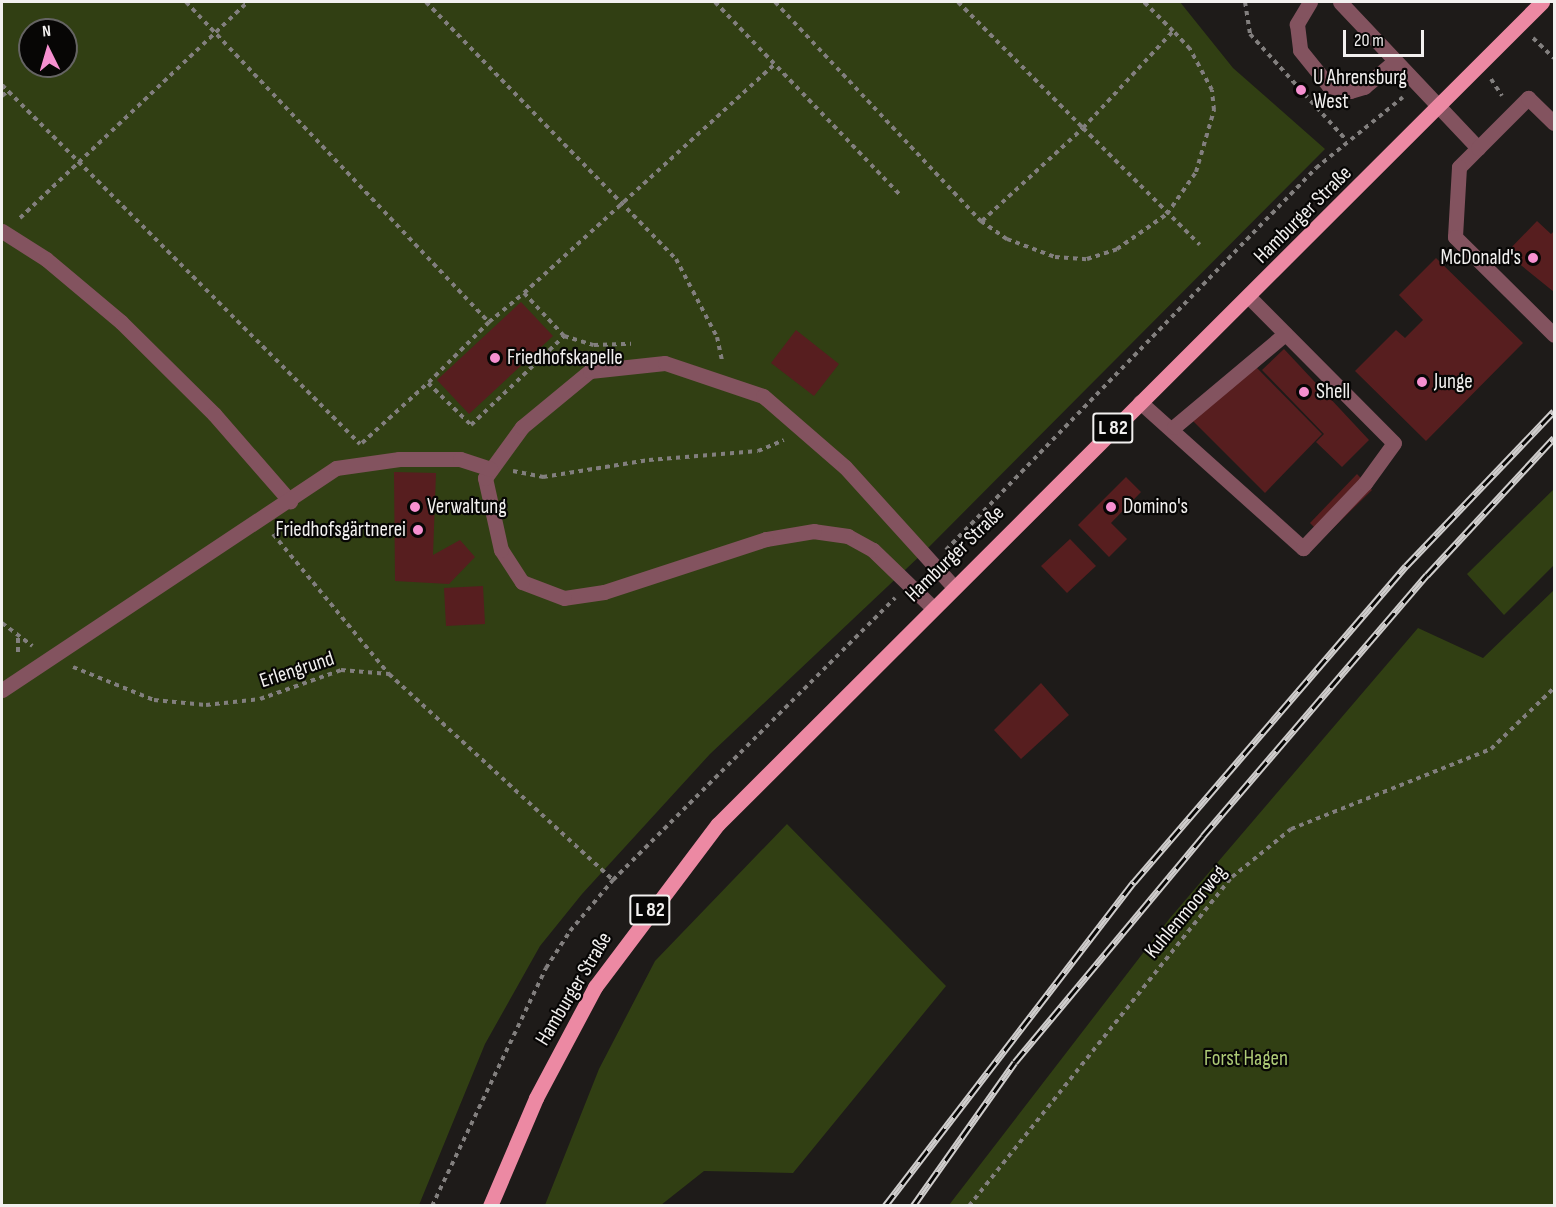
<!DOCTYPE html>
<meta charset="utf-8">
<style>
body{margin:0}
#map{position:relative;width:1556px;height:1207px;overflow:hidden;background:#1e1b19;font-family:"Sofia Sans Condensed",sans-serif}
div>[style]{position:absolute}
.green>*{inset:0;background:#313f13}
.building>*{inset:0;background:#571e1f}
.path>*{height:4px;margin-top:-2px;transform-origin:0;background:repeating-linear-gradient(90deg,#827f7e 0 4.5px,transparent 0 9px)}
.minor>*{height:15px;margin:-7.5px;padding:0 7.5px;transform-origin:7.5px;border-radius:7.5px;background:#83535f}
.major>*{height:15px;margin:-7.5px;padding:0 7.5px;transform-origin:7.5px;border-radius:7.5px;background:#ec89a3}
.rail>*{height:7px;margin-top:-3.5px;transform-origin:0;background:repeating-linear-gradient(90deg,#070605 0 14px,#cfcdcc 0 28px);box-sizing:border-box;border-block:2px solid #cfcdcc}
.dots>*{width:16px;height:16px;translate:-50% -50%;box-sizing:border-box;border:3px solid #070605;border-radius:50%}
span{translate:-50% -50%;white-space:nowrap;text-align:center;line-height:1.15;-webkit-text-stroke:4.5px #070605;paint-order:stroke}
.shield-label span{padding:2px 4px;background:#070605;border:2px solid;border-radius:4px;-webkit-text-stroke-width:0}
.shield-label{font-size:20px;color:#f2f0ef;font-weight:700}
.poi-label{font-size:21px;color:#f2f0ef}
.left{translate:0 -50%;text-align:left}
.right{translate:-100% -50%;text-align:right}
.street-label{font-size:21px;color:#f2f0ef}
.park-label{font-size:21px;color:#aecb76}
.frame{position:absolute;inset:0;border:3px solid #f2f0ef;pointer-events:none}
.north{position:absolute;left:18px;top:18px;width:60px;height:60px;box-sizing:border-box;background:#070605;border:2px solid #656463;border-radius:50%;rotate:355deg;font-size:16px;font-weight:700;line-height:24px;text-align:center;color:#f2f0ef}
.north::after{content:'';display:block;margin:auto;width:21px;height:27px;background:#f690d0;clip-path:polygon(50% 0,100% 100%,50% 72%,0 100%)}
.scale{position:absolute;left:1343px;top:30px;width:81px;height:27px;box-sizing:border-box;border:3px solid #f2f0ef;border-top:0;padding-left:8px;font-size:18px;line-height:21px;white-space:nowrap;color:#f2f0ef;-webkit-text-stroke:4px #070605;paint-order:stroke}
</style>
<div id="map">
<div class="green">
<i style="clip-path:polygon(evenodd,2px 2px,1180px 2px,1233px 68px,1325px 149px,923px 553px,710px 754px,582px 894px,540px 946px,485px 1044px,419px 1205px,2px 1205px,2px 2px,30px 30px,66px 30px,66px 66px,30px 66px,30px 30px)"></i>
<i style="clip-path:polygon(1554px 489px,1554px 565px,1504px 615px,1467px 574px)"></i>
<i style="clip-path:polygon(1554px 590px,1554px 1205px,949px 1205px,1170px 918px,1418px 628px,1483px 658px)"></i>
<i style="clip-path:polygon(787px 824px,946px 986px,793px 1173px,704px 1171px,661px 1205px,545px 1205px,599px 1069px,655px 961px)"></i>
</div>
<div class="building">
<i style="clip-path:polygon(1537px 221px,1551px 234px,1554px 231px,1554px 292px,1506px 253px)"></i>
<i style="clip-path:polygon(1436px 258px,1523px 343px,1426px 441px,1355px 371px,1396px 330px,1405px 338px,1423px 320px,1399px 295px)"></i>
<i style="clip-path:polygon(521px 302px,553px 336px,469px 414px,437px 380px)"></i>
<i style="clip-path:polygon(796px 330px,839px 364px,814px 396px,771px 363px)"></i>
<i style="clip-path:polygon(1284px 349px,1369px 440px,1342px 467px,1316px 442px,1324px 434px,1262px 370px)"></i>
<i style="clip-path:polygon(1255px 366px,1322px 434px,1265px 493px,1186px 414px)"></i>
<i style="clip-path:polygon(394px 472px,436px 473px,433px 555px,460px 540px,475px 557px,449px 584px,395px 581px)"></i>
<i style="clip-path:polygon(1357px 474px,1372px 490px,1324px 537px,1310px 523px)"></i>
<i style="clip-path:polygon(1126px 477px,1141px 492px,1111px 523px,1127px 539px,1109px 557px,1078px 525px)"></i>
<i style="clip-path:polygon(1070px 539px,1096px 566px,1067px 593px,1041px 566px)"></i>
<i style="clip-path:polygon(483px 586px,485px 624px,446px 626px,444px 588px)"></i>
<i style="clip-path:polygon(1041px 683px,1069px 715px,1021px 759px,994px 730px)"></i>
</div>
<div class="path">
<i style="left:186px;top:2px;width:441px;rotate:46.6deg"></i>
<i style="left:489px;top:322px;width:45px;rotate:-39.6deg"></i>
<i style="left:524px;top:293px;width:59px;rotate:47.1deg"></i>
<i style="left:564px;top:336px;width:31px;rotate:17deg"></i>
<i style="left:594px;top:345px;width:37px;rotate:-2deg"></i>
<i style="left:426px;top:2px;width:359px;rotate:45.8deg"></i>
<i style="left:676px;top:259px;width:88px;rotate:62.3deg"></i>
<i style="left:717px;top:337px;width:24px;rotate:78deg"></i>
<i style="left:715px;top:2px;width:267px;rotate:46.2deg"></i>
<i style="left:775px;top:2px;width:301px;rotate:46.8deg"></i>
<i style="left:981px;top:221px;width:32px;rotate:35deg"></i>
<i style="left:1007px;top:239px;width:51px;rotate:20.6deg"></i>
<i style="left:1055px;top:257px;width:32px;rotate:4deg"></i>
<i style="left:1087px;top:259px;width:32px;rotate:-18deg"></i>
<i style="left:1117px;top:249px;width:61px;rotate:-35deg"></i>
<i style="left:1167px;top:214px;width:51px;rotate:-55.4deg"></i>
<i style="left:1196px;top:172px;width:65px;rotate:-73.8deg"></i>
<i style="left:1214px;top:110px;width:20px;rotate:-96deg"></i>
<i style="left:1212px;top:90px;width:47px;rotate:-118.2deg"></i>
<i style="left:1190px;top:49px;width:25px;rotate:-133deg"></i>
<i style="left:958px;top:2px;width:177px;rotate:45.2deg"></i>
<i style="left:1083px;top:128px;width:132px;rotate:-47.1deg"></i>
<i style="left:1173px;top:31px;width:41px;rotate:-135deg"></i>
<i style="left:1245px;top:2px;width:32px;rotate:81deg"></i>
<i style="left:1250px;top:34px;width:144px;rotate:47.8deg"></i>
<i style="left:1533px;top:38px;width:29px;rotate:44deg"></i>
<i style="left:1491px;top:79px;width:20px;rotate:57deg"></i>
<i style="left:2px;top:85px;width:507px;rotate:45.08deg"></i>
<i style="left:2px;top:96px;width:8px;rotate:-40deg"></i>
<i style="left:20px;top:218px;width:314px;rotate:-43.5deg"></i>
<i style="left:982px;top:221px;width:137px;rotate:-42.6deg"></i>
<i style="left:1083px;top:128px;width:165px;rotate:45deg"></i>
<i style="left:524px;top:293px;width:340px;rotate:-42.4deg"></i>
<i style="left:489px;top:322px;width:86px;rotate:135deg"></i>
<i style="left:428px;top:383px;width:60px;rotate:44.3deg"></i>
<i style="left:471px;top:425px;width:129px;rotate:-43.7deg"></i>
<i style="left:362px;top:443px;width:89px;rotate:-42.3deg"></i>
<i style="left:513px;top:471px;width:31px;rotate:11deg"></i>
<i style="left:543px;top:477px;width:107px;rotate:-9.1deg"></i>
<i style="left:649px;top:460px;width:109px;rotate:-4.7deg"></i>
<i style="left:758px;top:451px;width:28px;rotate:-23deg"></i>
<i style="left:273px;top:534px;width:182px;rotate:50.4deg"></i>
<i style="left:946px;top:550px;width:532px;rotate:-45.91deg"></i>
<i style="left:1316px;top:168px;width:112px;rotate:-39.2deg"></i>
<i style="left:2px;top:623px;width:38px;rotate:37deg"></i>
<i style="left:18px;top:638px;width:16px;rotate:90deg"></i>
<i style="left:73px;top:667px;width:87px;rotate:22.2deg"></i>
<i style="left:154px;top:700px;width:52px;rotate:5.5deg"></i>
<i style="left:206px;top:705px;width:54px;rotate:-6.3deg"></i>
<i style="left:260px;top:699px;width:86px;rotate:-19.7deg"></i>
<i style="left:341px;top:670px;width:48px;rotate:4.8deg"></i>
<i style="left:389px;top:674px;width:304px;rotate:42.6deg"></i>
<i style="left:432px;top:1206px;width:264px;rotate:-64.4deg"></i>
<i style="left:546px;top:968px;width:44px;rotate:-57deg"></i>
<i style="left:570px;top:931px;width:67px;rotate:-49.9deg"></i>
<i style="left:613px;top:880px;width:399px;rotate:-45deg"></i>
<i style="left:969px;top:1206px;width:421px;rotate:-51.4deg"></i>
<i style="left:1232px;top:877px;width:76px;rotate:-39.1deg"></i>
<i style="left:1291px;top:829px;width:215px;rotate:-21.8deg"></i>
<i style="left:1491px;top:749px;width:88px;rotate:-44.1deg"></i>
</div>
<div class="minor">
<i style="left:1310px;top:2px;width:26px;rotate:121deg"></i>
<i style="left:1297px;top:24px;width:26px;rotate:83deg"></i>
<i style="left:1300px;top:50px;width:46px;rotate:51.1deg"></i>
<i style="left:1329px;top:86px;width:22px;rotate:13deg"></i>
<i style="left:1350px;top:91px;width:15px;rotate:-16deg"></i>
<i style="left:1364px;top:87px;width:38px;rotate:-40deg"></i>
<i style="left:1340px;top:2px;width:201px;rotate:46.6deg"></i>
<i style="left:1478px;top:148px;width:27px;rotate:135deg"></i>
<i style="left:1459px;top:167px;width:70px;rotate:93.3deg"></i>
<i style="left:1455px;top:237px;width:139px;rotate:44.7deg"></i>
<i style="left:1478px;top:148px;width:71px;rotate:-45deg"></i>
<i style="left:1528px;top:98px;width:36px;rotate:44deg"></i>
<i style="left:2px;top:231px;width:52px;rotate:32.5deg"></i>
<i style="left:46px;top:259px;width:98px;rotate:40deg"></i>
<i style="left:121px;top:322px;width:131px;rotate:44.7deg"></i>
<i style="left:214px;top:414px;width:116px;rotate:48.9deg"></i>
<i style="left:1140px;top:402px;width:219px;rotate:41.9deg"></i>
<i style="left:1303px;top:548px;width:90px;rotate:-46.4deg"></i>
<i style="left:1365px;top:483px;width:49px;rotate:-54.1deg"></i>
<i style="left:1394px;top:443px;width:204px;rotate:-134.8deg"></i>
<i style="left:1174px;top:427px;width:145px;rotate:-40deg"></i>
<i style="left:931px;top:606px;width:81px;rotate:-136deg"></i>
<i style="left:873px;top:550px;width:29px;rotate:-151deg"></i>
<i style="left:848px;top:536px;width:34px;rotate:-172deg"></i>
<i style="left:814px;top:531px;width:49px;rotate:170.5deg"></i>
<i style="left:766px;top:539px;width:170px;rotate:161.9deg"></i>
<i style="left:604px;top:592px;width:40px;rotate:171.5deg"></i>
<i style="left:564px;top:598px;width:45px;rotate:-159.1deg"></i>
<i style="left:522px;top:582px;width:38px;rotate:-123deg"></i>
<i style="left:501px;top:550px;width:74px;rotate:-102.5deg"></i>
<i style="left:485px;top:478px;width:63px;rotate:-54deg"></i>
<i style="left:522px;top:427px;width:88px;rotate:-39.5deg"></i>
<i style="left:590px;top:371px;width:75px;rotate:-6.1deg"></i>
<i style="left:665px;top:363px;width:103px;rotate:18.6deg"></i>
<i style="left:763px;top:396px;width:108px;rotate:40.9deg"></i>
<i style="left:845px;top:467px;width:159px;rotate:47.8deg"></i>
<i style="left:2px;top:690px;width:401px;rotate:-33.6deg"></i>
<i style="left:336px;top:468px;width:64px;rotate:-8.1deg"></i>
<i style="left:399px;top:459px;width:61px"></i>
<i style="left:460px;top:459px;width:32px;rotate:18deg"></i>
</div>
<div class="major">
<i style="left:490px;top:1206px;width:117px;rotate:-66.9deg"></i>
<i style="left:536px;top:1098px;width:126px;rotate:-62deg"></i>
<i style="left:595px;top:987px;width:204px;rotate:-53deg"></i>
<i style="left:718px;top:824px;width:1164px;rotate:-44.93deg"></i>
</div>
<div class="rail">
<i style="left:885px;top:1206px;width:409px;rotate:-52.5deg"></i>
<i style="left:1134px;top:882px;width:417px;rotate:-49.3deg"></i>
<i style="left:1406px;top:566px;width:214px;rotate:-46.3deg"></i>
<i style="left:913px;top:1206px;width:176px;rotate:-54.7deg"></i>
<i style="left:1015px;top:1062px;width:294px;rotate:-50.2deg"></i>
<i style="left:1203px;top:836px;width:344px;rotate:-49.4deg"></i>
<i style="left:1427px;top:575px;width:187px;rotate:-47.2deg"></i>
</div>
<div class="dots">
<i style="left:1301px;top:90px;background:#f690d0"></i>
<i style="left:1533px;top:258px;background:#f690d0"></i>
<i style="left:495px;top:358px;background:#f690d0"></i>
<i style="left:1422px;top:382px;background:#f690d0"></i>
<i style="left:1304px;top:392px;background:#f690d0"></i>
<i style="left:415px;top:507px;background:#f690d0"></i>
<i style="left:1111px;top:507px;background:#f690d0"></i>
<i style="left:418px;top:530px;background:#f690d0"></i>
</div>
<div class="shield-label">
<span style="left:1113px;top:428px">L 82</span>
<span style="left:650px;top:910px">L 82</span>
</div>
<div class="poi-label">
<span class="left" style="left:1313px;top:90px">U Ahrensburg<br>West</span>
<span class="right" style="left:1521px;top:258px">McDonald's</span>
<span class="left" style="left:507px;top:358px">Friedhofskapelle</span>
<span class="left" style="left:1434px;top:382px">Junge</span>
<span class="left" style="left:1316px;top:392px">Shell</span>
<span class="left" style="left:427px;top:507px">Verwaltung</span>
<span class="left" style="left:1123px;top:507px">Domino's</span>
<span class="right" style="left:406px;top:530px">Friedhofsgärtnerei</span>
</div>
<div class="street-label">
<span style="left:1303px;top:215px;rotate:-45deg">Hamburger Straße</span>
<span style="left:955px;top:554px;rotate:-44deg">Hamburger Straße</span>
<span style="left:297px;top:670px;rotate:-18deg">Erlengrund</span>
<span style="left:1186px;top:912px;rotate:-50deg">Kuhlenmoorweg</span>
<span style="left:574px;top:989px;rotate:-59deg">Hamburger Straße</span>
</div>
<div class="park-label">
<span style="left:1246px;top:1059px">Forst Hagen</span>
</div>
<div class="frame"></div>
<div class="north">N</div>
<div class="scale">20 m</div>
</div>
